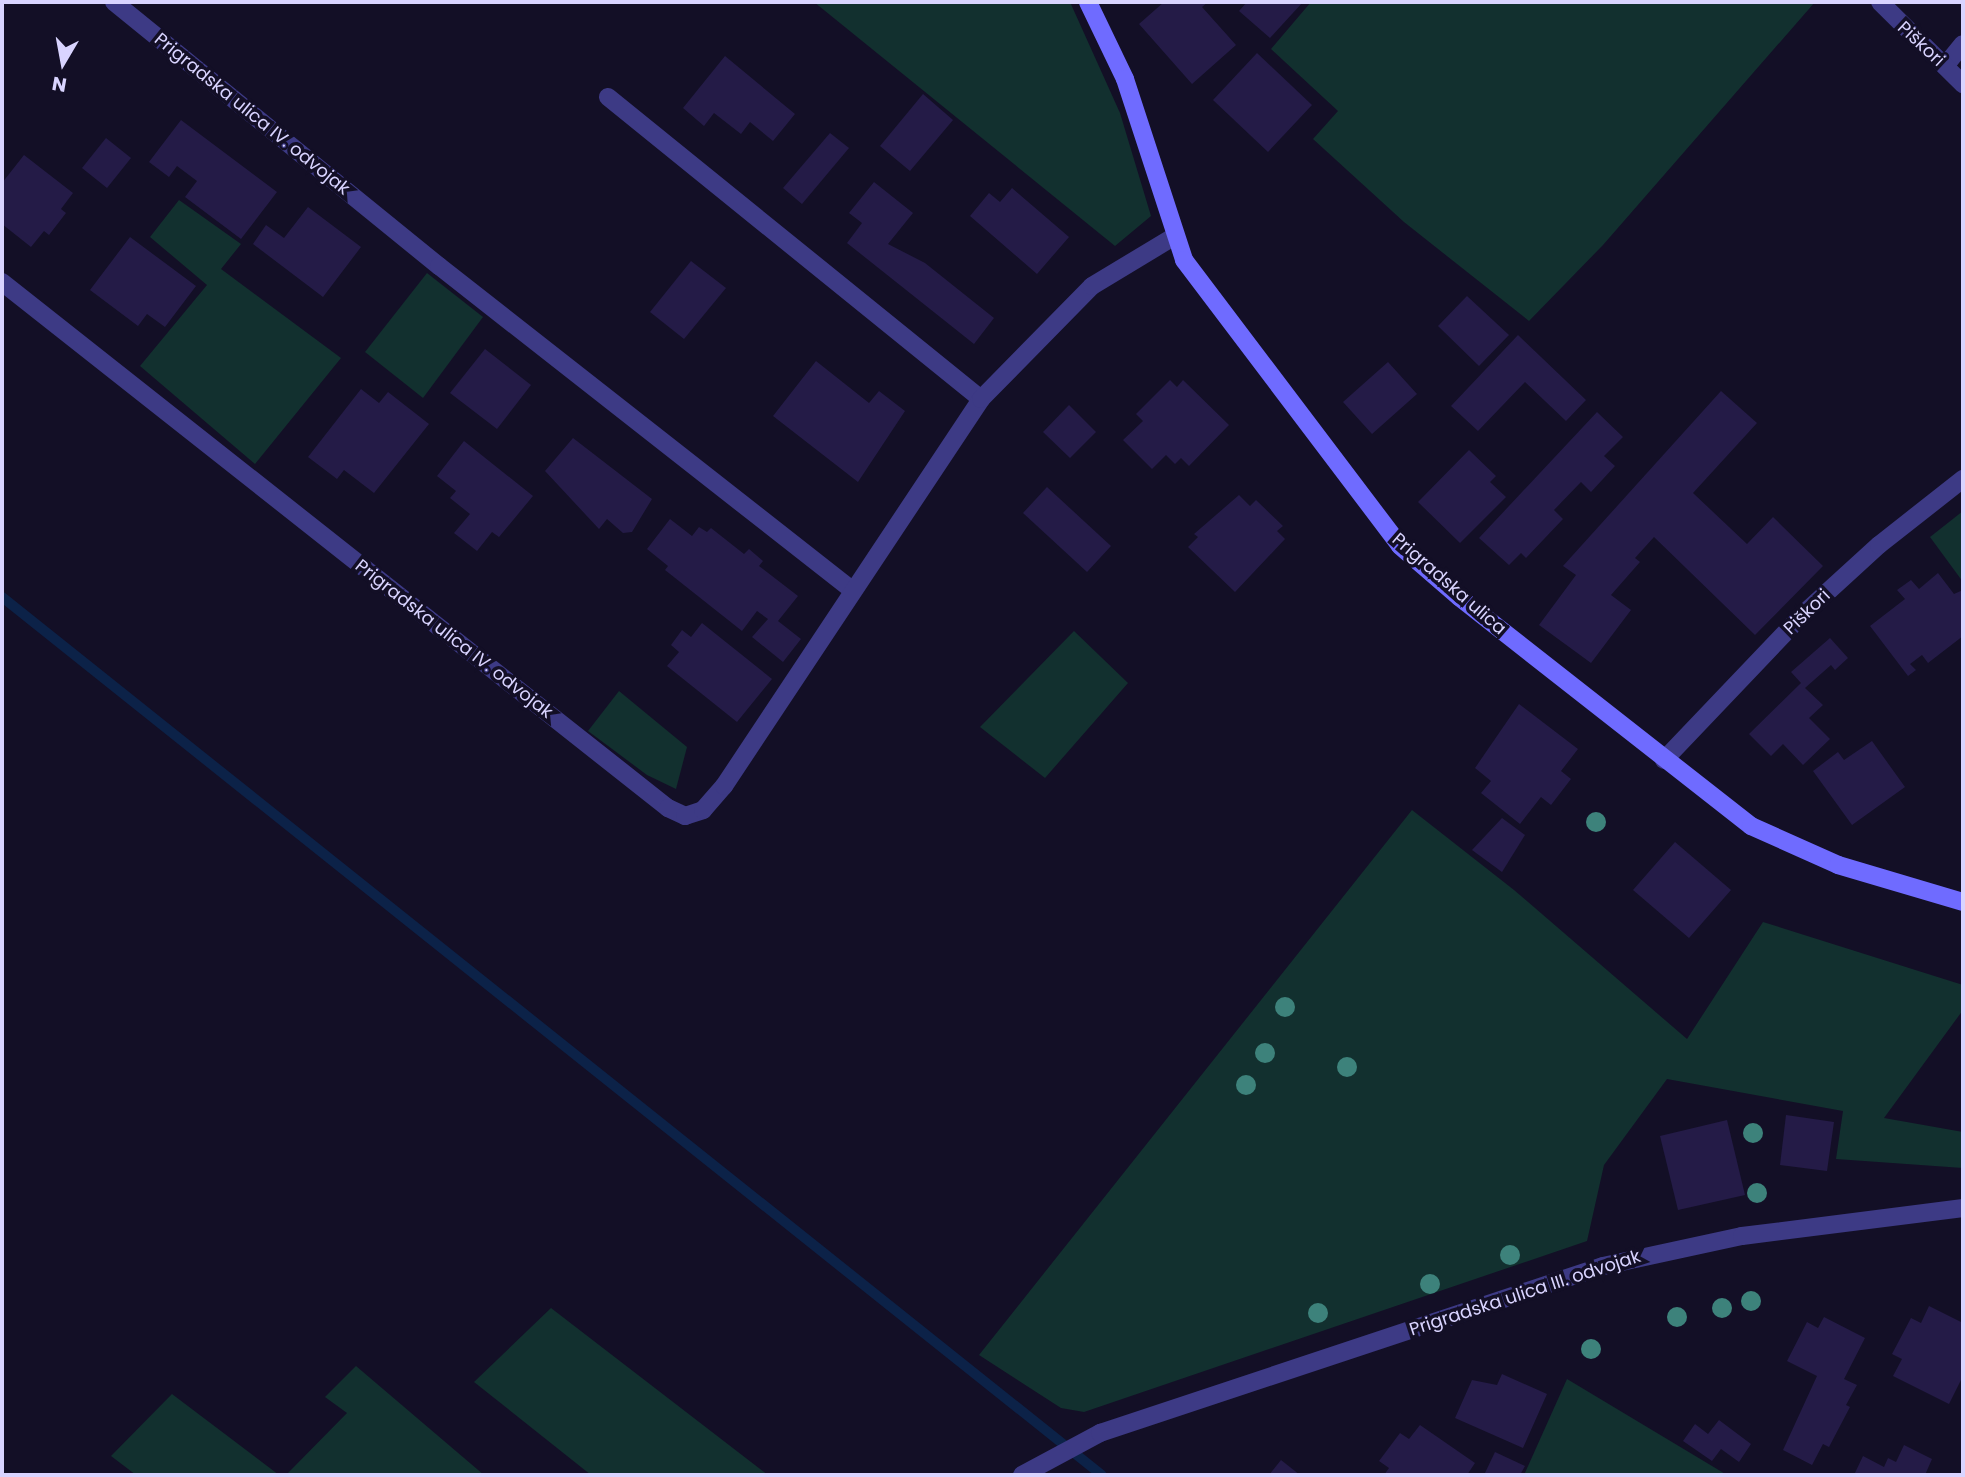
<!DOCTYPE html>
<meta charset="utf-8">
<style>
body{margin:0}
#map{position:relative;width:1965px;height:1477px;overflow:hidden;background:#130f26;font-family:Poppins,sans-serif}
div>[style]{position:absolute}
.green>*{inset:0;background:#12302f}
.stream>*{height:10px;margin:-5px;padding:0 5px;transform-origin:5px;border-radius:5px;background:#0c2248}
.building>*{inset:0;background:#241b47}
.service>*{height:18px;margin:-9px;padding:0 9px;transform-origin:9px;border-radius:9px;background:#3d3a85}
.minor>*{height:18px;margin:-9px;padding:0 9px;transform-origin:9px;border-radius:9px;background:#3d3a85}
.secondary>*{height:18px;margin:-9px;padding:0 9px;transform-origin:9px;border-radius:9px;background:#6f6bff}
.trees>*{width:20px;height:20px;margin:-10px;border-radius:50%;background:#3d827b}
span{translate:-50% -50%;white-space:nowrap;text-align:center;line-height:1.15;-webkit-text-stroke:7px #130f26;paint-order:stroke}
.street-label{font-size:18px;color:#d9d4ff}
.frame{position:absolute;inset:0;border:4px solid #d9d4ff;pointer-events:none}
.north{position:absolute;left:28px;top:28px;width:70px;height:70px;-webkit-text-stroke:5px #130f26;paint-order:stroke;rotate:190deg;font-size:19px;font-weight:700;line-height:28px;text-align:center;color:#d9d4ff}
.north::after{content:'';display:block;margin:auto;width:24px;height:32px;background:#d9d4ff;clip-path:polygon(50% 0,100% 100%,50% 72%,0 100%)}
</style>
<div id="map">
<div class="green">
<i style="clip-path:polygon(814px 2px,1070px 2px,1120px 113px,1151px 216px,1115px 246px)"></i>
<i style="clip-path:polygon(1311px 2px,1815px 2px,1603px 245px,1529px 321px,1404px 222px,1313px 139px,1338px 111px,1271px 49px)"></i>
<i style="clip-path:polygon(179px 200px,241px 244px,221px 269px,341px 358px,255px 464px,140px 366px,207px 285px,150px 237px)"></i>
<i style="clip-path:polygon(427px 273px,483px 317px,423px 398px,365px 352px)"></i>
<i style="clip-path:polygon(1963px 511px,1963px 582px,1930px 537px)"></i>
<i style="clip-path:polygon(1074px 631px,1128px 683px,1045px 778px,980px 727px)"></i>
<i style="clip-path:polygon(619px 691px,687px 747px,676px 789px,647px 775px,588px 731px)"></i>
<i style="clip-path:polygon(1412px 810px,1514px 890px,1687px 1039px,1763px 922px,1963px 985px,1963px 1010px,1884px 1118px,1963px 1132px,1963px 1168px,1836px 1159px,1843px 1111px,1667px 1079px,1604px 1165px,1587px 1241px,1084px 1412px,1061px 1408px,979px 1355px)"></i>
<i style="clip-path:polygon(551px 1308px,768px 1475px,591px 1475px,474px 1382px)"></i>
<i style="clip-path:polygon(356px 1366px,484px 1475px,286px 1475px,347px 1413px,325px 1397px)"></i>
<i style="clip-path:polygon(1567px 1379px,1727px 1475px,1524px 1475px)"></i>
<i style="clip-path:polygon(172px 1394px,279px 1475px,136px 1475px,111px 1456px)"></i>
</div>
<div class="stream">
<i style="left:2px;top:597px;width:1407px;rotate:38.6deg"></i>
</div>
<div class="building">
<i style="clip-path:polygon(1164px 2px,1208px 2px,1202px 7px,1236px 45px,1192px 84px,1139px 24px)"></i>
<i style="clip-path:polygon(1247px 2px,1303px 2px,1270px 38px,1239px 11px)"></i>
<i style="clip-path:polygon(1257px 53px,1312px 105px,1268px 152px,1213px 100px)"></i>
<i style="clip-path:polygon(725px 56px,795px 114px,773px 141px,750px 122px,741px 134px,714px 113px,704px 126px,683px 108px)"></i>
<i style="clip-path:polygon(923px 94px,953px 120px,910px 171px,880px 146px)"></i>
<i style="clip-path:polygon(181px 120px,277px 192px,241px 239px,185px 197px,197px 181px,177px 166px,169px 177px,149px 162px)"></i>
<i style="clip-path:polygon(830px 133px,849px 148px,802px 204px,783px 188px)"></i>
<i style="clip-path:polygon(106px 138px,131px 158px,107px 188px,82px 168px)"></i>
<i style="clip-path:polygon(24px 155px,73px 193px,61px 209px,66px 213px,49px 235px,44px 231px,31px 247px,2px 224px,2px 183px)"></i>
<i style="clip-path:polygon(874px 182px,913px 213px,888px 244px,925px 263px,994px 318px,974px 344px,847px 243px,862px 223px,849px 213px)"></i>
<i style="clip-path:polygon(1012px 188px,1069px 237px,1037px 274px,970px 216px,989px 193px,1000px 202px)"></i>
<i style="clip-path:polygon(308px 207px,361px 247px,323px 297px,253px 244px,266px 225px,284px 238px)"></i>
<i style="clip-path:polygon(130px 237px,196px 286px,165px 327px,147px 314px,138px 326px,90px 290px)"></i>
<i style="clip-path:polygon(691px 261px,726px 288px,684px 339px,650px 312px)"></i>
<i style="clip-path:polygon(1467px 296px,1509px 335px,1479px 366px,1438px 326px)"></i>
<i style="clip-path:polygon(1518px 335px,1586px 400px,1566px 421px,1525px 382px,1478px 431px,1451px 406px)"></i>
<i style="clip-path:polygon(485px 349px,531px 385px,497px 429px,450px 393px)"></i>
<i style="clip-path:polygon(816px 361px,869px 403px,879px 391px,905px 411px,858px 482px,773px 416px)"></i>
<i style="clip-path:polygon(1388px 362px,1417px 394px,1372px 434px,1343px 402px)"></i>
<i style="clip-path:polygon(1170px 380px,1177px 387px,1183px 380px,1229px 425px,1189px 466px,1181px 458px,1175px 464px,1166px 455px,1152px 469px,1123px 440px,1143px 421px,1136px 414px)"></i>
<i style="clip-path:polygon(361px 389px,379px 403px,388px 392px,429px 424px,374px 493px,344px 470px,337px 479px,308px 457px)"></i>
<i style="clip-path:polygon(1721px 391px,1757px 423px,1693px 493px,1747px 544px,1773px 517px,1823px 566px,1755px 635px,1654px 537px,1635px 558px,1640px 562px,1611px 595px,1631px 610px,1591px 663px,1539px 625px,1576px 575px,1563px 566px)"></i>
<i style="clip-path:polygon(1069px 405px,1096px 432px,1070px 458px,1043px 432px)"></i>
<i style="clip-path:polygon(1597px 412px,1623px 437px,1604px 456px,1615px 466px,1591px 492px,1581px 482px,1554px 510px,1563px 519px,1526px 558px,1521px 553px,1509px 565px,1479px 538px)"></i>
<i style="clip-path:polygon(573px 438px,652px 499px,632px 532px,623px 533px,607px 519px,599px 529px,545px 471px)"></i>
<i style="clip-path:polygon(464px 441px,533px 496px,499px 537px,492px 532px,477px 551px,454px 533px,470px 514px,450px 498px,456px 491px,437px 476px)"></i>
<i style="clip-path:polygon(1469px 450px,1496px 476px,1490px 482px,1506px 497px,1460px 543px,1418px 502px)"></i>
<i style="clip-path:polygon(1047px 487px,1111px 546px,1087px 572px,1023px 513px)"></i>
<i style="clip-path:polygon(1239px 495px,1250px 506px,1256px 500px,1283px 526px,1277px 531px,1285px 539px,1235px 592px,1188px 547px,1198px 537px,1194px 534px)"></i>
<i style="clip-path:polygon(670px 519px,692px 536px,699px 527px,707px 532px,711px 528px,744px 554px,749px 549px,763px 561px,759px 566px,798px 596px,778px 621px,801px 639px,783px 662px,752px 637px,768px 619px,757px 611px,742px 631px,665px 570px,668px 566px,647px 549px)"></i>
<i style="clip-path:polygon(1938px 573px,1954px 594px,1963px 590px,1963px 636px,1928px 663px,1922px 655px,1910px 664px,1916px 670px,1908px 676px,1870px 626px,1905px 599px,1897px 590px,1911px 580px,1919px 589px)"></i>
<i style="clip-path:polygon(702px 623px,772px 679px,737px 722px,667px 666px,679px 652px,671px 645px,682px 630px,691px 637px)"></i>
<i style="clip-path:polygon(1830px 638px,1848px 658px,1835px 670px,1831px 665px,1805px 688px,1823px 705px,1809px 718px,1830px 739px,1803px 765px,1783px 744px,1771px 756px,1749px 734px,1801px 683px,1791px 672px)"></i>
<i style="clip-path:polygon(1519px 704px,1578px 749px,1561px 771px,1571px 779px,1551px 805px,1541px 797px,1520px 824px,1481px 793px,1491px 781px,1475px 768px)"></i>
<i style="clip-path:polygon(1872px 741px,1905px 787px,1852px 825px,1813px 771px,1838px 752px,1844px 760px)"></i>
<i style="clip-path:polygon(1502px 818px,1525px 835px,1502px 872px,1472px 850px)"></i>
<i style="clip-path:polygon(1675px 842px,1731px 890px,1689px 938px,1633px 890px)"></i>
<i style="clip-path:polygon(1786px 1115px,1834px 1122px,1827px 1171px,1780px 1165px)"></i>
<i style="clip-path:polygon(1727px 1120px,1745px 1195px,1678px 1210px,1660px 1136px)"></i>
<i style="clip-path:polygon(1929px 1306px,1963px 1323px,1963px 1376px,1949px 1404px,1893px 1376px,1902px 1359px,1892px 1354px,1911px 1318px,1921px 1323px)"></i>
<i style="clip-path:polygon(1824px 1317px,1865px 1338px,1844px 1379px,1857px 1385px,1846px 1405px,1850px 1407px,1829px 1447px,1823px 1444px,1812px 1465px,1783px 1450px,1817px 1376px,1787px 1361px,1807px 1322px,1818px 1328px)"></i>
<i style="clip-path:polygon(1502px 1374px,1547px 1394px,1523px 1448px,1455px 1418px,1472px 1380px,1497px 1385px)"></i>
<i style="clip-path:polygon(1719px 1420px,1751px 1444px,1739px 1462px,1721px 1449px,1712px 1461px,1683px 1441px,1695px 1424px,1708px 1434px)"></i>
<i style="clip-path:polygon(1420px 1425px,1475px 1463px,1467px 1475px,1384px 1475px,1389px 1468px,1379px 1461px,1400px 1433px,1409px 1439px)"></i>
<i style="clip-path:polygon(1904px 1445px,1932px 1459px,1925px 1475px,1854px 1475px,1863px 1456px,1884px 1467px,1888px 1458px,1896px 1462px)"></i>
<i style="clip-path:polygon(1495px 1452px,1525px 1466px,1520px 1475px,1484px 1475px)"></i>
<i style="clip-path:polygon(1281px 1460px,1300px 1475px,1269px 1475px)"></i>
</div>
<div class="service">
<i style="left:1945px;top:66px;width:28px;rotate:-51deg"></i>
<i style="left:608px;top:97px;width:480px;rotate:39deg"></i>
</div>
<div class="minor">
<i style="left:114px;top:2px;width:419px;rotate:39.1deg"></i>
<i style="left:439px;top:266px;width:525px;rotate:38.11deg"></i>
<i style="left:1880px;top:2px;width:117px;rotate:44.7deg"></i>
<i style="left:2px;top:282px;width:849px;rotate:38.3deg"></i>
<i style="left:668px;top:808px;width:19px;rotate:25deg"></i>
<i style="left:685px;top:816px;width:19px;rotate:-18deg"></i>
<i style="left:703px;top:810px;width:32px;rotate:-49deg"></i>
<i style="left:724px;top:786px;width:465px;rotate:-56.4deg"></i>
<i style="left:981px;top:399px;width:158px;rotate:-45.5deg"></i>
<i style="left:1092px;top:286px;width:97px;rotate:-31.1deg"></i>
<i style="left:1664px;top:760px;width:196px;rotate:-46.4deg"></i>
<i style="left:1799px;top:618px;width:108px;rotate:-42.4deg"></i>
<i style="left:1879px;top:545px;width:107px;rotate:-38.2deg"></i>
<i style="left:1022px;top:1475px;width:89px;rotate:-28.3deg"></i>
<i style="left:1100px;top:1433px;width:530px;rotate:-18.37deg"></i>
<i style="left:1603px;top:1266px;width:142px;rotate:-12.2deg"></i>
<i style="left:1742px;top:1236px;width:223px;rotate:-7.2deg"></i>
</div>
<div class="secondary">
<i style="left:1088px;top:2px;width:85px;rotate:64.3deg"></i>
<i style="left:1125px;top:79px;width:190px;rotate:71.9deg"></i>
<i style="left:1184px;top:260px;width:358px;rotate:52.9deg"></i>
<i style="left:1400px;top:546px;width:78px;rotate:40.8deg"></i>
<i style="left:1459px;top:597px;width:371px;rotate:38.1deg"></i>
<i style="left:1751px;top:826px;width:95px;rotate:24.1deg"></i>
<i style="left:1838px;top:865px;width:130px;rotate:16.5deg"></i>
</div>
<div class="trees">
<i style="left:1596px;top:822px"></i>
<i style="left:1285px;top:1007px"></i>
<i style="left:1265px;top:1053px"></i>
<i style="left:1347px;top:1067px"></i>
<i style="left:1246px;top:1085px"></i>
<i style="left:1753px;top:1133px"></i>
<i style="left:1757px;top:1193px"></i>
<i style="left:1510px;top:1255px"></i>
<i style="left:1430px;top:1284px"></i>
<i style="left:1751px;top:1301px"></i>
<i style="left:1722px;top:1308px"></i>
<i style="left:1318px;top:1313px"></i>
<i style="left:1677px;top:1317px"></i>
<i style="left:1591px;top:1349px"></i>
</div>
<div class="street-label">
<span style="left:1921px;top:44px;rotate:43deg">Piškori</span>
<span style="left:252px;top:114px;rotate:39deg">Prigradska ulica IV. odvojak</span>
<span style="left:1449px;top:584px;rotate:41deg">Prigradska ulica</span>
<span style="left:1807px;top:612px;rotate:-44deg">Piškori</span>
<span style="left:454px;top:639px;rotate:38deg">Prigradska ulica IV. odvojak</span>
<span style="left:1525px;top:1293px;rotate:-18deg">Prigradska ulica III. odvojak</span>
</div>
<div class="frame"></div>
<div class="north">N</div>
</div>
